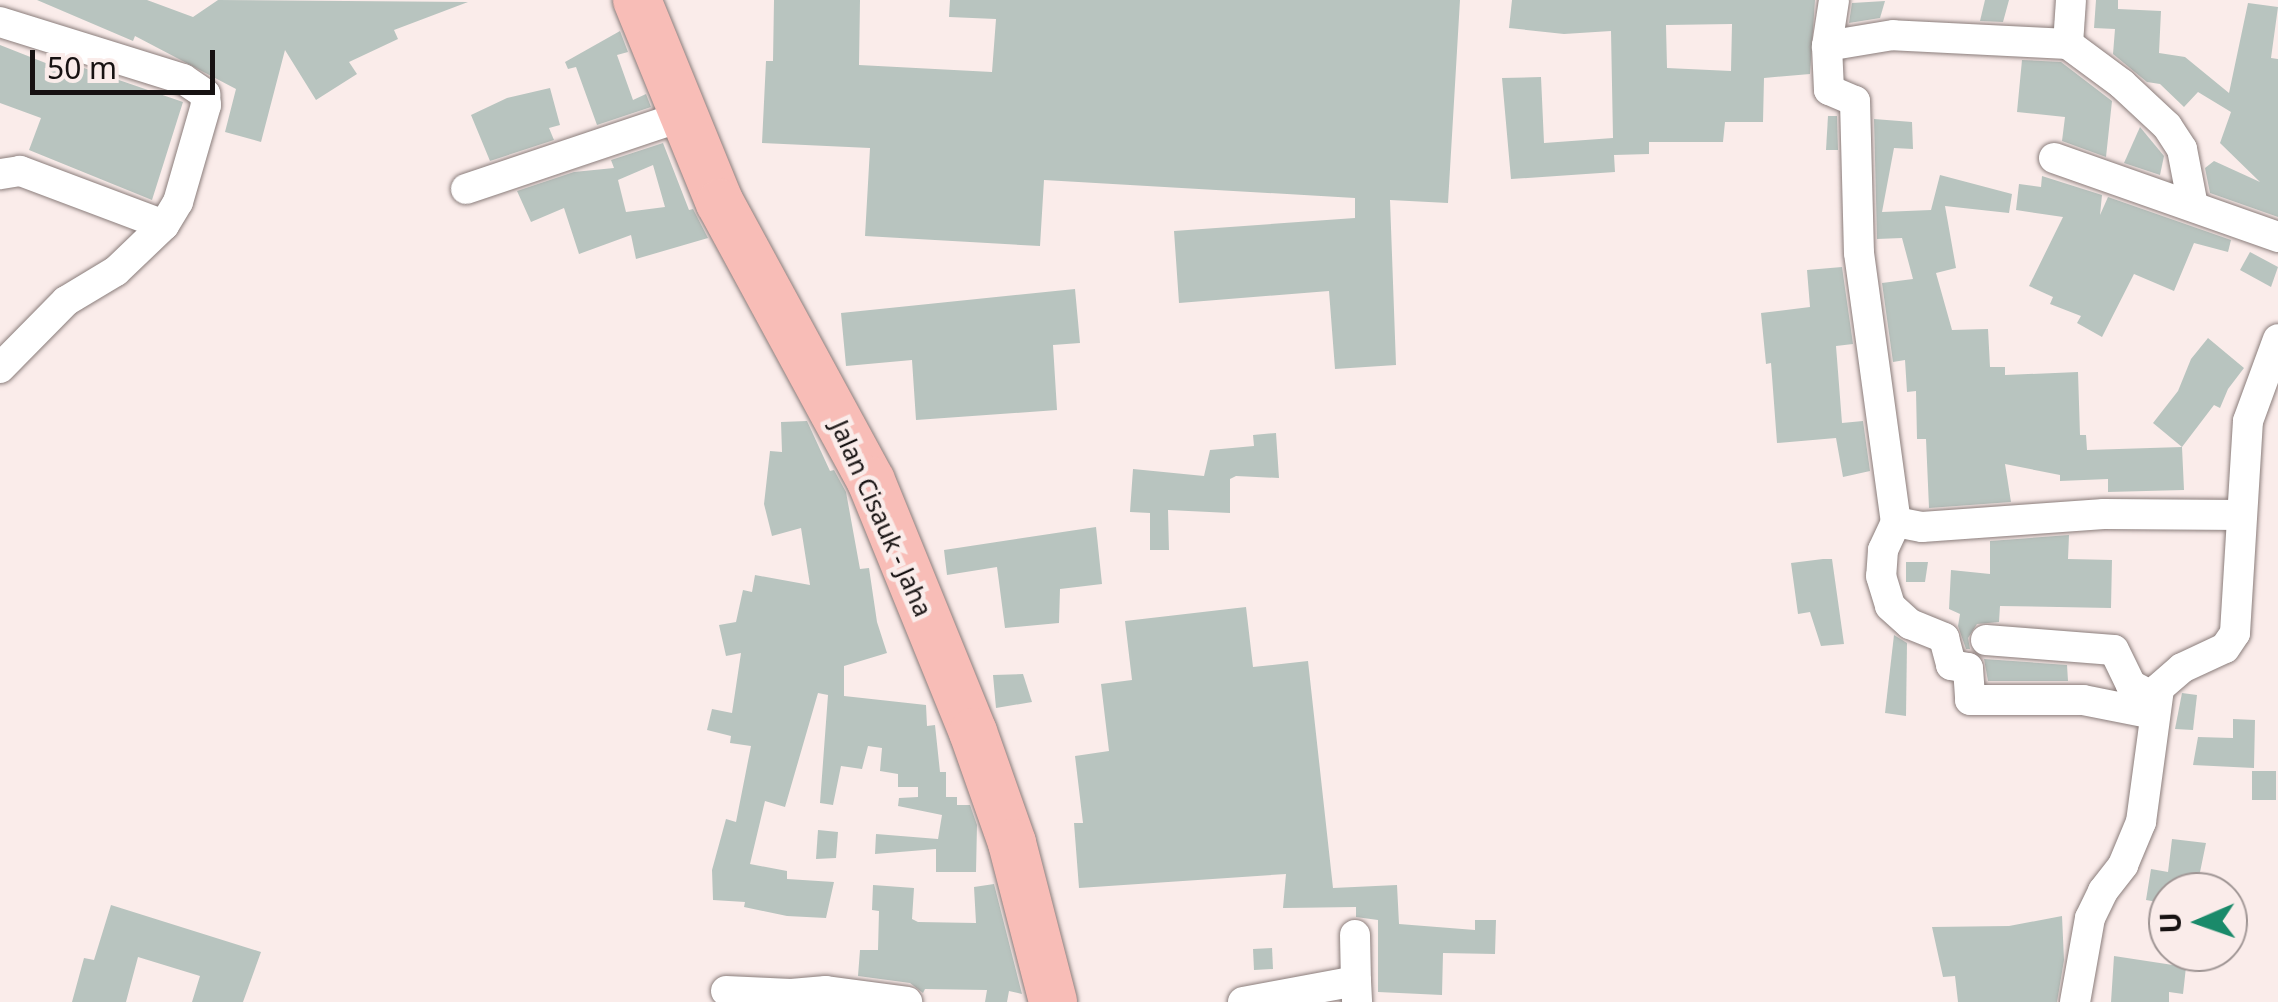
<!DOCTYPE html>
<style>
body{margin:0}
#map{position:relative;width:2278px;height:1002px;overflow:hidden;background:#faecea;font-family:"Noto Sans",sans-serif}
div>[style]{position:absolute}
.building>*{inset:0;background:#b8c4bf}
.roads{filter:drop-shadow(0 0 2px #8a7d7b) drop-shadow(0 0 2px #8a7d7b)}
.street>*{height:30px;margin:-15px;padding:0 15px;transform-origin:15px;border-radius:15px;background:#fff}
.primary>*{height:48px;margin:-24px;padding:0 24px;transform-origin:24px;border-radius:24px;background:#f8bdb7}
span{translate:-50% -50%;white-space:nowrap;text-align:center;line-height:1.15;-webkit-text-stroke:9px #faecea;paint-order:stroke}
.street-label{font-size:25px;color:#171212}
.north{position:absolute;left:2148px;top:872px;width:100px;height:100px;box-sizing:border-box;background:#faecea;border:2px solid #9f9594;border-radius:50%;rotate:268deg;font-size:28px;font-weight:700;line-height:40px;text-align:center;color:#171212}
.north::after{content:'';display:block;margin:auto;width:35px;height:45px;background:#1a8a6a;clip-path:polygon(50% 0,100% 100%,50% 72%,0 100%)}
.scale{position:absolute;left:30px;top:50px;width:185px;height:45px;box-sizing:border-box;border:5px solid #171212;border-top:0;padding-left:12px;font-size:30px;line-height:35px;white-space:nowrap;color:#171212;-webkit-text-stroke:8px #faecea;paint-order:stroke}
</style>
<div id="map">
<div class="building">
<i style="clip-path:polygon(37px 0,147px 0,193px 17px,218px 0,468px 2px,394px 30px,398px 39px,349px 62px,357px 74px,316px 100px,285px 50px,261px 142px,225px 132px,236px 89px,135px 36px,133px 41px)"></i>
<i style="clip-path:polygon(774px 0,860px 0,859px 65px,992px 72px,996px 19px,949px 17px,950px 0,1460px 0,1448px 203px,1390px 200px,1396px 365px,1335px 369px,1329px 291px,1179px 303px,1174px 231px,1355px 218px,1355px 198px,1044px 180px,1040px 246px,865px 236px,870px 148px,762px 143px,766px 61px,773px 61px)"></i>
<i style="clip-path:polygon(evenodd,1512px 0,1815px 0,1810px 74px,1764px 78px,1763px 122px,1725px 122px,1723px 142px,1649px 142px,1649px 154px,1614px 155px,1615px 172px,1511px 179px,1502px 78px,1541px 77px,1544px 143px,1613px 138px,1611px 31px,1564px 34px,1509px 28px,1512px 0,1732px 24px,1731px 71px,1667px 68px,1666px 25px,1732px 24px)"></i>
<i style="clip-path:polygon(1985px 0,2009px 0,2003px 22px,1980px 21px)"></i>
<i style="clip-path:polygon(2096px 0,2118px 0,2118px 9px,2161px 11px,2159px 53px,2185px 57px,2229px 93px,2248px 3px,2278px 7px,2271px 58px,2278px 59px,2278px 217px,2210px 193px,2205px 168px,2214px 161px,2260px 182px,2220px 143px,2231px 112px,2198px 92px,2184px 107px,2160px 84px,2147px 82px,2113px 54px,2115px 29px,2094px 28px)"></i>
<i style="clip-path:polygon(1885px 1px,1880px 18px,1849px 23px,1852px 3px)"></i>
<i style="clip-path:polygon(620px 31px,628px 52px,617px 55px,633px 100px,646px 94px,651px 107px,597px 125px,576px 67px,568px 69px,565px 62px)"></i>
<i style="clip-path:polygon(0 45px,76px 75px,78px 66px,183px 102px,152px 200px,29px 150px,41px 118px,0 103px)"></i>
<i style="clip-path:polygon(2022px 60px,2061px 62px,2112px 101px,2106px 157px,2062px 141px,2065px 117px,2017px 112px)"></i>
<i style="clip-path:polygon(550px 88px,560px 125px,549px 128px,554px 140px,490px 161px,471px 115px,507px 98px)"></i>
<i style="clip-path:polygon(1828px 116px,1837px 116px,1838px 150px,1826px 150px)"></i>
<i style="clip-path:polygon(1874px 119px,1912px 122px,1913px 149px,1894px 148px,1882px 212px,1931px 210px,1940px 175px,2012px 194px,2009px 213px,1945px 206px,1956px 268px,1936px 273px,1952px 330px,1988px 329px,1990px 367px,2005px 367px,2005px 375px,2078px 372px,2080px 435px,2086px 435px,2087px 450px,2182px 447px,2184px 490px,2108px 492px,2108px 479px,2060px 481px,2060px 475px,2005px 464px,2011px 502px,1929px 508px,1926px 439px,1917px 439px,1916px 391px,1907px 392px,1905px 360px,1893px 362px,1882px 283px,1913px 279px,1902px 238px,1877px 239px)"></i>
<i style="clip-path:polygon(2140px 127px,2164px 156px,2160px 175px,2124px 163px)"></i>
<i style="clip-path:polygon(evenodd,663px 143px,689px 210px,693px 209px,708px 238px,636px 259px,631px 235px,579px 254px,564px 208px,531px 222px,517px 191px,574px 172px,614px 168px,611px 160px,663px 143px,653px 165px,665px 207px,626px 212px,618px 180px,653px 165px)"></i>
<i style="clip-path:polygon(2042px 176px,2102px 195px,2100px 215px,2108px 197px,2231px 240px,2228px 252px,2194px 243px,2174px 291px,2134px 274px,2102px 337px,2077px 323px,2081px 316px,2050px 304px,2053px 297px,2029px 286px,2063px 217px,2016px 210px,2019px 184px,2041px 187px)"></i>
<i style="clip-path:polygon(2250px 252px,2278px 267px,2271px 287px,2240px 270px)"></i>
<i style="clip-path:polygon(1842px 267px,1853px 344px,1836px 346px,1842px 423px,1863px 421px,1870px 471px,1843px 477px,1836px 438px,1777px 443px,1771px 363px,1766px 364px,1761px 313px,1810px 307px,1807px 270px)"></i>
<i style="clip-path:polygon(1075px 289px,1080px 343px,1053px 345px,1057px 410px,916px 420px,912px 360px,846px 366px,841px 313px)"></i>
<i style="clip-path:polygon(2208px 338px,2244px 368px,2228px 389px,2220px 408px,2214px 405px,2182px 447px,2153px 423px,2178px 391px,2191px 359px)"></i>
<i style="clip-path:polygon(807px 421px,830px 471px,834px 470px,846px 492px,860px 569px,869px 568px,877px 622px,887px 653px,844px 666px,844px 696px,926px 705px,927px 726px,935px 725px,940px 772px,946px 772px,946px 797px,957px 797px,957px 805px,970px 805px,977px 825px,976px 872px,936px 872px,936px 849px,875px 854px,876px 834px,938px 839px,942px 815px,898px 806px,899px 798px,918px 797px,918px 787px,898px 787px,898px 774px,880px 771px,882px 748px,868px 746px,862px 769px,841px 766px,833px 805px,820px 803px,828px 695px,818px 693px,785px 807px,765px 801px,750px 864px,787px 871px,787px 879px,834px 882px,826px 918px,787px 916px,744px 907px,745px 902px,713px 900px,712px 870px,726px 819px,736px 822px,751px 746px,730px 743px,731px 736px,707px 730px,712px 709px,732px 713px,741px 653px,726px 656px,719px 625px,736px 622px,743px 590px,752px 592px,755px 575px,810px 585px,801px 528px,772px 536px,764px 504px,770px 451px,782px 452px,781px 422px)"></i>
<i style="clip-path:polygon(1276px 433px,1279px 478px,1236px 476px,1230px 479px,1230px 513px,1168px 510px,1169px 550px,1150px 550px,1150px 513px,1130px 512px,1133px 469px,1204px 476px,1210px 450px,1254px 446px,1253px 435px)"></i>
<i style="clip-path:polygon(1096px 527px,1102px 584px,1060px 589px,1059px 623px,1005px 628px,997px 567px,947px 575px,944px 550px)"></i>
<i style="clip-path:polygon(2069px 535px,2068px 559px,2112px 560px,2111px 608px,2000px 606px,1999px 622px,1977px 624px,1968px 638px,1970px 649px,1966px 649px,1958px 626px,1960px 614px,1949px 609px,1951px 570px,1990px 574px,1990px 541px)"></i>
<i style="clip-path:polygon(1823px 559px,1832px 559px,1844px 644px,1821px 646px,1810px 612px,1798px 614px,1791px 563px)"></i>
<i style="clip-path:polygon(1906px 562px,1928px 562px,1925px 582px,1906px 582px)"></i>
<i style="clip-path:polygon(1246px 607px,1253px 667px,1308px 661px,1333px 888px,1397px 885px,1399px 924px,1475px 930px,1475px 920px,1496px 920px,1495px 954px,1443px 953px,1442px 995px,1378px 992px,1378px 920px,1356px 917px,1356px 907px,1283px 908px,1286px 874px,1079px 888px,1074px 823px,1083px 823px,1075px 756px,1109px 751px,1101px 684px,1132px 680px,1125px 621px)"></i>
<i style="clip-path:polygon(1894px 635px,1907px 643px,1906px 716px,1885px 713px)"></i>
<i style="clip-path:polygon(1984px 659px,2067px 665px,2068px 681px,1988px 681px)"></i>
<i style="clip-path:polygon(1023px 674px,1032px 702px,996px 708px,993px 675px)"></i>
<i style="clip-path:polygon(2182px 693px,2197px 695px,2193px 730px,2175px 729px)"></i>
<i style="clip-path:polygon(2233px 719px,2255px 720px,2254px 768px,2193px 765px,2198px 737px,2233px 738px)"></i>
<i style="clip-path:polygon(2252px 771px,2276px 771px,2276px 800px,2252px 800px)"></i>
<i style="clip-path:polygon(818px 830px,838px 832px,836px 858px,816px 859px)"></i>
<i style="clip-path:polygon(2172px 839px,2206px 843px,2199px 877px,2222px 881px,2221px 892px,2168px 892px,2168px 904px,2146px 900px,2151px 869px,2168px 872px)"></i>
<i style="clip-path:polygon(994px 884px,1022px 994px,1009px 991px,1007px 1002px,985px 1002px,987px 990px,925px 989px,923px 993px,910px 983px,858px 976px,860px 950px,878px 950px,879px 911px,872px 910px,873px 885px,914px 888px,912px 919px,918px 922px,976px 923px,974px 887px)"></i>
<i style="clip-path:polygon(111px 905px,261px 952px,243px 1002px,192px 1002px,200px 976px,138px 957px,126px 1002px,72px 1002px,84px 958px,94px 960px)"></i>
<i style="clip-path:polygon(2062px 916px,2064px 960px,2057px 1002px,1958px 1002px,1955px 976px,1943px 977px,1932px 927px,2009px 926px)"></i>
<i style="clip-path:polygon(1272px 948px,1273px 969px,1254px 970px,1253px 949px)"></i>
<i style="clip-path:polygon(2114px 956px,2186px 967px,2183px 994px,2169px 992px,2169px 1002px,2111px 1002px)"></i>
</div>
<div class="roads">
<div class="street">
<i style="left:0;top:22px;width:192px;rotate:17.3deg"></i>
<i style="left:183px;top:79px;width:27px;rotate:34deg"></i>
<i style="left:205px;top:94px;width:11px;rotate:85deg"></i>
<i style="left:206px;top:105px;width:101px;rotate:106.1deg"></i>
<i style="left:178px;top:202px;width:27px;rotate:121deg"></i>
<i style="left:164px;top:225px;width:154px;rotate:-159.4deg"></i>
<i style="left:20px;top:171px;width:20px;rotate:171deg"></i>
<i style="left:2068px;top:44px;width:44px;rotate:-86.1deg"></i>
<i style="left:1827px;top:46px;width:47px;rotate:-81.3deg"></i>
<i style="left:2054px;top:158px;width:238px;rotate:19.4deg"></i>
<i style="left:466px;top:189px;width:229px;rotate:-18.6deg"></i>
<i style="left:2193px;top:206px;width:58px;rotate:-100.9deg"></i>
<i style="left:2182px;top:149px;width:27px;rotate:-123deg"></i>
<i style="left:2167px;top:126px;width:62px;rotate:-137deg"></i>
<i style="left:2122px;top:84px;width:67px;rotate:-143.5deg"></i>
<i style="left:2068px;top:44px;width:175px;rotate:-177.1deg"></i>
<i style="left:1893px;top:35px;width:67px;rotate:170.5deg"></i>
<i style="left:1827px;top:46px;width:44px;rotate:87.4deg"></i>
<i style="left:1829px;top:90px;width:28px;rotate:23deg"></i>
<i style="left:1855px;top:101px;width:152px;rotate:88.5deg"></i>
<i style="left:1859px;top:253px;width:272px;rotate:82.2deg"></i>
<i style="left:1896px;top:522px;width:26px;rotate:11deg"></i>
<i style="left:1922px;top:527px;width:182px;rotate:-4.1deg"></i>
<i style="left:2104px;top:514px;width:137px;rotate:0.4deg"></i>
<i style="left:0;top:368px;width:94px;rotate:-45.4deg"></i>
<i style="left:66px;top:301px;width:58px;rotate:-31deg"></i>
<i style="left:116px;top:271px;width:66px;rotate:-43.8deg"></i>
<i style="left:1896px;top:522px;width:31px;rotate:115deg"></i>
<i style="left:1883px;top:550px;width:26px;rotate:94deg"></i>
<i style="left:1881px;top:576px;width:31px;rotate:73deg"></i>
<i style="left:1890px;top:606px;width:27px;rotate:42deg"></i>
<i style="left:1910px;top:624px;width:37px;rotate:22deg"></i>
<i style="left:1944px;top:638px;width:28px;rotate:75deg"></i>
<i style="left:1951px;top:665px;width:17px;rotate:10deg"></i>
<i style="left:1968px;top:668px;width:32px;rotate:86deg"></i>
<i style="left:1970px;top:700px;width:113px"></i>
<i style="left:2083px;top:700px;width:71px;rotate:11.3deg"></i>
<i style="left:1986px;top:640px;width:128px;rotate:4.5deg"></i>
<i style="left:2114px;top:650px;width:39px;rotate:64deg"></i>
<i style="left:2131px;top:685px;width:27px;rotate:28deg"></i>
<i style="left:1355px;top:935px;width:46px;rotate:88.8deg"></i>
<i style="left:726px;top:991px;width:65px;rotate:2.6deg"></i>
<i style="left:791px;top:994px;width:35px;rotate:-5deg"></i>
<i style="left:826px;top:991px;width:82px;rotate:7.7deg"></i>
<i style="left:1243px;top:1002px;width:115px;rotate:-10.5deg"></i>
<i style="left:1356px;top:981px;width:21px;rotate:87deg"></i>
<i style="left:2075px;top:1002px;width:85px;rotate:-79.9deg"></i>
<i style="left:2090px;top:918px;width:30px;rotate:-64deg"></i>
<i style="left:2103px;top:891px;width:33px;rotate:-52deg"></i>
<i style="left:2123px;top:865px;width:47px;rotate:-67.3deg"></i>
<i style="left:2141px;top:822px;width:135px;rotate:-82.3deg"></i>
<i style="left:2159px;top:688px;width:30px;rotate:-41deg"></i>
<i style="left:2182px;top:668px;width:47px;rotate:-24.9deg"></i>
<i style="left:2225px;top:648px;width:18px;rotate:-56deg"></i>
<i style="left:2235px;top:633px;width:212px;rotate:-86.5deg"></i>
<i style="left:2248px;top:421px;width:87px;rotate:-69.9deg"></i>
</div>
<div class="primary">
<i style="left:637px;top:0;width:219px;rotate:67.8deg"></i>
<i style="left:720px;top:203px;width:316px;rotate:61.5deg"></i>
<i style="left:871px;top:481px;width:271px;rotate:67.9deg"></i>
<i style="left:973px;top:732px;width:118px;rotate:70.6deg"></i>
<i style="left:1012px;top:843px;width:164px;rotate:75.5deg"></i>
</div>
</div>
<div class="street-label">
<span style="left:882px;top:518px;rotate:66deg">Jalan Cisauk - Jaha</span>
</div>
<div class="north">U</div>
<div class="scale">50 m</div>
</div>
